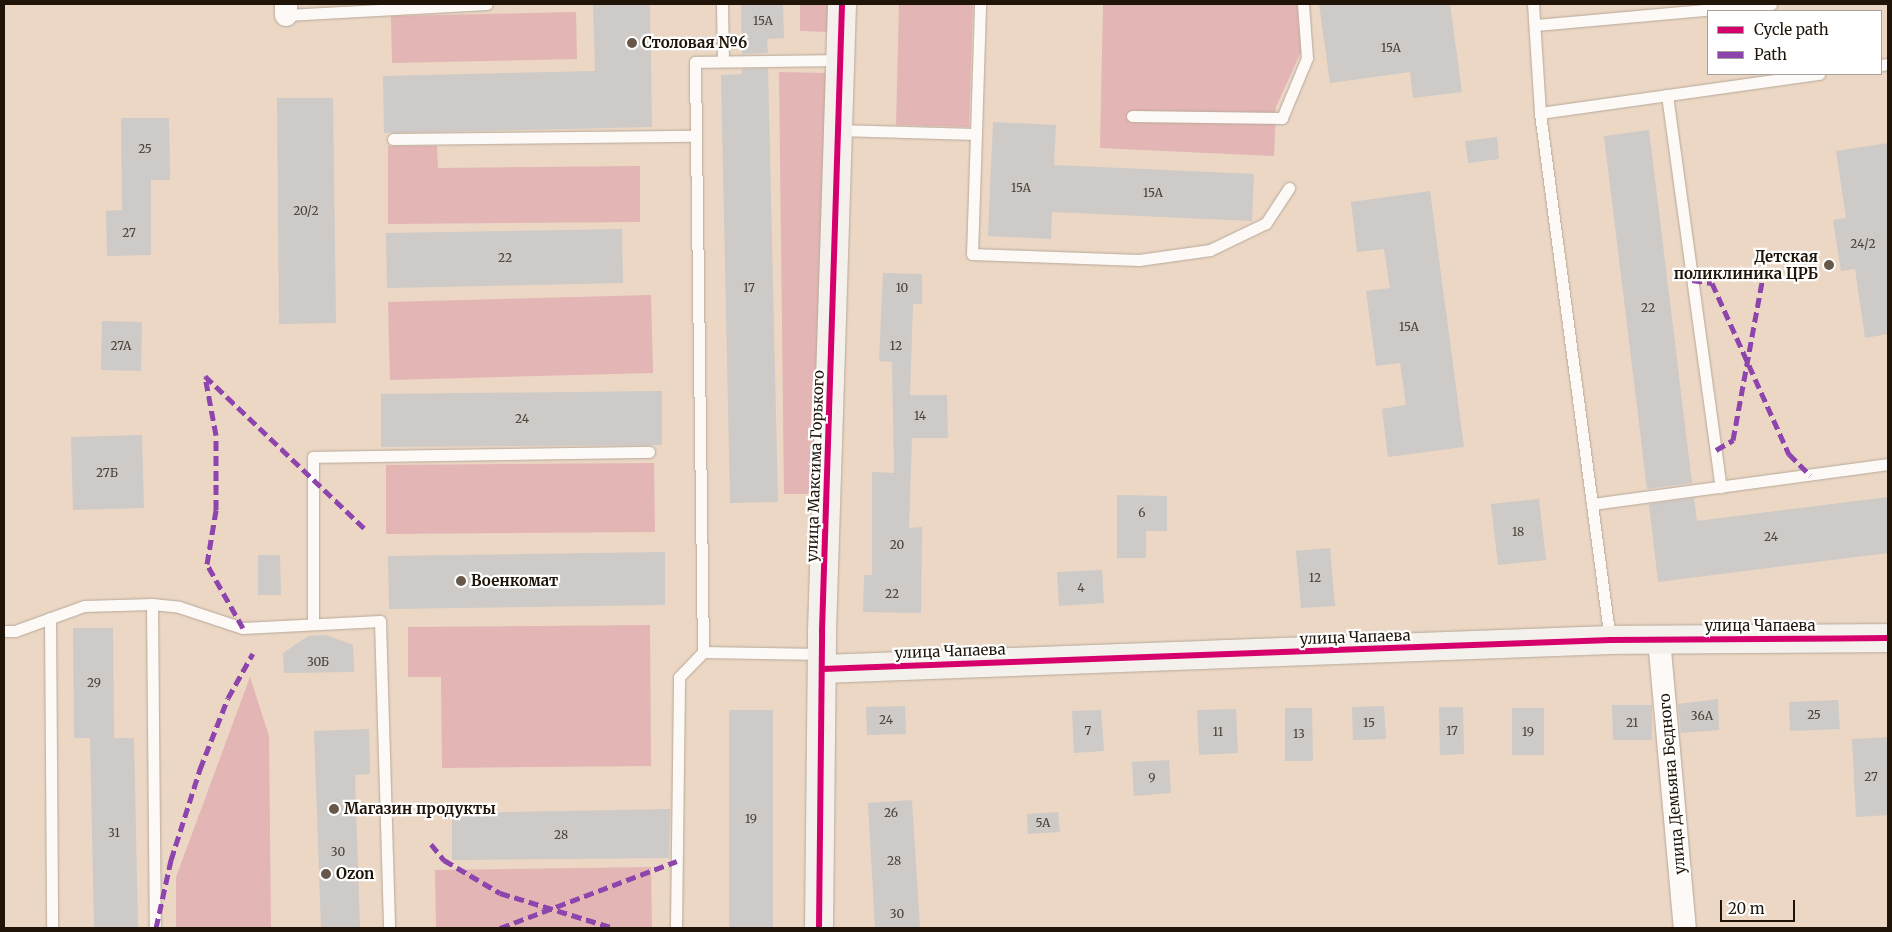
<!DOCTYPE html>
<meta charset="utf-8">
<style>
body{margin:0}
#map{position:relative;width:1892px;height:932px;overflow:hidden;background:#ebd7c4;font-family:Merriweather,serif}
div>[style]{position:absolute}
.green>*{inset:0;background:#e3b5b4}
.building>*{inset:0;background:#cdcac8}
.roads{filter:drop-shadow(0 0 1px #b7a899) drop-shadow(0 0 1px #b7a899)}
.lane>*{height:11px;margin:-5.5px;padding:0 5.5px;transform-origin:5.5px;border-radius:5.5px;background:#fcf9f6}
.street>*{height:22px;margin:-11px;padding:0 11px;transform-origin:11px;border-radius:11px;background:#fcf9f6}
.secondary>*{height:28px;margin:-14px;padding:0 14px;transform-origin:14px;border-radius:14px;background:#f4f1ec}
.quiet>*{height:5px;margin-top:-2.5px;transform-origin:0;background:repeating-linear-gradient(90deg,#8e44ad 0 10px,transparent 0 15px)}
.cycleway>*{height:6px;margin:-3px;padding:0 3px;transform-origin:3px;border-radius:3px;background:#d6006c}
.dots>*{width:14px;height:14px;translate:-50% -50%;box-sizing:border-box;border:2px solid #fff;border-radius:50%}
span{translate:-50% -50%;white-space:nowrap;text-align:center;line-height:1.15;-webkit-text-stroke:4.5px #fff;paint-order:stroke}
.number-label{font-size:12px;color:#4b4238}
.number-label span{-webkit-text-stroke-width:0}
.poi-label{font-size:15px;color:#201408;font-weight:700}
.left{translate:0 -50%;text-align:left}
.right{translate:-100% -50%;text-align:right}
.street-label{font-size:15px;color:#201408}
.frame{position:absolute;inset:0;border:5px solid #201408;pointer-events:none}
.legend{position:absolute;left:1707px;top:10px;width:175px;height:65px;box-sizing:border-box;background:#fff;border:1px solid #a6a19c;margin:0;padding:6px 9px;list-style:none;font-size:15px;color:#201408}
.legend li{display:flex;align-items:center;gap:10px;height:25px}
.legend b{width:25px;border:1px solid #a6a19c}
.scale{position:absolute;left:1720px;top:900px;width:75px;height:22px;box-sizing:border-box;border:2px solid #201408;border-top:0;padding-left:6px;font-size:15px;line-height:18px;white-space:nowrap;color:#201408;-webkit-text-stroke:4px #fff;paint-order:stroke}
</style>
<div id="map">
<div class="green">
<i style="clip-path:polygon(800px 4px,829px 4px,828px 32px,800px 31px)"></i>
<i style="clip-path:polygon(899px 4px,973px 4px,969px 127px,896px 125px)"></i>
<i style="clip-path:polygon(1103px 4px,1297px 4px,1301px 52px,1276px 107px,1274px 156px,1100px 148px)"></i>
<i style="clip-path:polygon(576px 12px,577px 59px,392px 63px,391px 16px)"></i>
<i style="clip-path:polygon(779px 72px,826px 73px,812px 494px,784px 494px)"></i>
<i style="clip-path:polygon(388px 146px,437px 146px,438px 168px,640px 166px,640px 222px,388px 224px)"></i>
<i style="clip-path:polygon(651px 295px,653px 373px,390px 380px,388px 302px)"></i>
<i style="clip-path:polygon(654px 463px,655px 532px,386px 534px,386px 465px)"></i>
<i style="clip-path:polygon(650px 625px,651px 766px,442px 768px,441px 677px,408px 677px,408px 627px)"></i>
<i style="clip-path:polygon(250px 677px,269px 736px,271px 928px,176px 928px,176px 877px)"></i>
<i style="clip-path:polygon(651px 867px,652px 928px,436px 928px,435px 870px)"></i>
</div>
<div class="building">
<i style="clip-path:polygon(593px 4px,650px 4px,652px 127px,384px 133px,383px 76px,595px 71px)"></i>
<i style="clip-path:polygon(741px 4px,783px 4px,784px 38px,767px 39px,768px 53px,742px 54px)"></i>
<i style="clip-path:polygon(1319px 4px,1450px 4px,1462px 92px,1413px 98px,1410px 72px,1330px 83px)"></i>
<i style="clip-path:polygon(768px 68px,778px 502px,730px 503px,721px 75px,742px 74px,742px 69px)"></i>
<i style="clip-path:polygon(277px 98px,333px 98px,336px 323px,279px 324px)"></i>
<i style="clip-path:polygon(121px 118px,169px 118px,170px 180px,151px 180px,151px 255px,107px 256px,106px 211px,122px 210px)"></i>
<i style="clip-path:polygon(993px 122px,1056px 125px,1054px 165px,1254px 174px,1252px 221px,1052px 212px,1051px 239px,988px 236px)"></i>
<i style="clip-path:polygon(1649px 130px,1692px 483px,1647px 489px,1604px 136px)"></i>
<i style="clip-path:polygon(1497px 137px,1499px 159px,1468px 163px,1465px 141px)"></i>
<i style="clip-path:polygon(1888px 143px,1888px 334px,1865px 338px,1855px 269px,1841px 271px,1833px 220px,1846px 218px,1836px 151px)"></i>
<i style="clip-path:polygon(1430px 191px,1464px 447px,1388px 457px,1382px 409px,1406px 405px,1400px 363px,1376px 366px,1366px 291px,1390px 288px,1384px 249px,1357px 252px,1351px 202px)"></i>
<i style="clip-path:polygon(622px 229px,623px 283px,387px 288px,386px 233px)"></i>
<i style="clip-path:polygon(883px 273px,922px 274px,922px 304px,913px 304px,910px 395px,947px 395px,948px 438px,912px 438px,909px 528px,922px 527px,921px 613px,863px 612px,864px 575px,872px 575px,872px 472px,894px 473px,892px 362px,879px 361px)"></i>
<i style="clip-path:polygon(102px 321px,142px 322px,141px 371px,101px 370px)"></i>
<i style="clip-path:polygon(662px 391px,662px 445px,381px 447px,381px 394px)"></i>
<i style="clip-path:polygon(142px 435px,144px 508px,73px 510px,71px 437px)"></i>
<i style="clip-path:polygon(1117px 495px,1167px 496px,1167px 531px,1146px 531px,1146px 558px,1117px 558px)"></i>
<i style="clip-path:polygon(1888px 497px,1888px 553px,1658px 582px,1649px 504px,1694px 498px,1697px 521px)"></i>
<i style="clip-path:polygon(1539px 499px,1546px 560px,1498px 565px,1491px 504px)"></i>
<i style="clip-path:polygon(1330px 548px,1335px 606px,1301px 608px,1296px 551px)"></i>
<i style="clip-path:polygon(665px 552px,665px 605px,389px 609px,388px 556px)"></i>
<i style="clip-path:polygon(258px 555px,280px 555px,281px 595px,258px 595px)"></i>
<i style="clip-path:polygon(1102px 570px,1104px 603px,1059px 606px,1057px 572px)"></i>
<i style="clip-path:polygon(73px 628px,113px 628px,114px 738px,134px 738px,138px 928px,94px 928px,90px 738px,74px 738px)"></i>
<i style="clip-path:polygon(326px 635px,353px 645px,354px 672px,284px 673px,283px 653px,308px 636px)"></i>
<i style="clip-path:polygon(1718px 699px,1719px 730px,1681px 733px,1678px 704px)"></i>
<i style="clip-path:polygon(1838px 700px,1840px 729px,1790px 731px,1789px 702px)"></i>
<i style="clip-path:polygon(1612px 705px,1652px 705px,1652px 740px,1613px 740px)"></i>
<i style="clip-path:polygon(905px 706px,906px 734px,867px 735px,866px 707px)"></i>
<i style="clip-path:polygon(1384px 706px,1386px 739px,1353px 740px,1352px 707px)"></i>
<i style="clip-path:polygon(1439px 707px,1463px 707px,1464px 754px,1440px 755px)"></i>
<i style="clip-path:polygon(1285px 708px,1312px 708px,1313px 761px,1285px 761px)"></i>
<i style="clip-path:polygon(1512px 708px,1544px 708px,1544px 755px,1512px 755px)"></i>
<i style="clip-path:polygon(1236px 709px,1238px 753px,1199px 755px,1197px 710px)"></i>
<i style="clip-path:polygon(729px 710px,773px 710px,773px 928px,729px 928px)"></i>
<i style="clip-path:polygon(1101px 710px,1104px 751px,1074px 753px,1072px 711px)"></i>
<i style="clip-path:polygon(369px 729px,370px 774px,355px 775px,360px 928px,321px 928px,314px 731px)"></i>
<i style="clip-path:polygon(1888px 737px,1888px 815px,1856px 817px,1852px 739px)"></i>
<i style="clip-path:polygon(1169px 760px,1171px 793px,1134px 796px,1132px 762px)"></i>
<i style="clip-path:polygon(912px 800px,920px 928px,875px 928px,868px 803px)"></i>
<i style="clip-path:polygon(670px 809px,669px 858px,452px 860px,452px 813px)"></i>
<i style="clip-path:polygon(1058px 812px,1060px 832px,1028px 834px,1027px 814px)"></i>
</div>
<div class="roads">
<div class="lane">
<i style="left:722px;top:4px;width:57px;rotate:89deg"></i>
<i style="left:1533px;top:4px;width:109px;rotate:86.3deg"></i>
<i style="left:286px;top:15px;width:201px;rotate:-3.1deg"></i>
<i style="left:1536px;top:25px;width:236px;rotate:-5.1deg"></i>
<i style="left:1881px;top:65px;width:7px;rotate:-8deg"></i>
<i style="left:1667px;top:95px;width:396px;rotate:82.2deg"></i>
<i style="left:1132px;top:116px;width:150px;rotate:0.8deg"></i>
<i style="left:1282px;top:118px;width:65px;rotate:-67.4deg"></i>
<i style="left:1307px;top:58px;width:54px;rotate:-94.2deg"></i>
<i style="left:837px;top:130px;width:139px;rotate:1.6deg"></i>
<i style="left:976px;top:134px;width:120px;rotate:91.9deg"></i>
<i style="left:972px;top:254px;width:167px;rotate:2.1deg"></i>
<i style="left:1139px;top:260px;width:72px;rotate:-8deg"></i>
<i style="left:1210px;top:250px;width:62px;rotate:-25.7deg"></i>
<i style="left:1266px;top:223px;width:42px;rotate:-56.7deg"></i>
<i style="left:976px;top:134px;width:130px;rotate:-88.2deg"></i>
<i style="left:393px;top:139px;width:303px;rotate:-0.6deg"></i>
<i style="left:1592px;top:504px;width:299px;rotate:-7.7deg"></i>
<i style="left:152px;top:604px;width:324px;rotate:89.5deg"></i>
<i style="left:50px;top:618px;width:310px;rotate:89.6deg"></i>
<i style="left:313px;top:624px;width:167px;rotate:-90deg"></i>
<i style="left:313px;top:457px;width:336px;rotate:-0.9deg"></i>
<i style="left:4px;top:631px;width:11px"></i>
<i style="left:15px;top:631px;width:73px;rotate:-19.9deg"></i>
<i style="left:84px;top:606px;width:68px;rotate:-1.7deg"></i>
<i style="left:152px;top:604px;width:27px;rotate:6deg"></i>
<i style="left:179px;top:607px;width:67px;rotate:18.2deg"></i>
<i style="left:243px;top:628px;width:137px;rotate:-2.9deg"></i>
<i style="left:380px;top:621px;width:307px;rotate:88.3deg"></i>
<i style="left:1610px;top:640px;width:532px;rotate:-97.57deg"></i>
<i style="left:1540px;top:113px;width:282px;rotate:-8deg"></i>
<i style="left:703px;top:652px;width:590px;rotate:-90.78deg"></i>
<i style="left:695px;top:62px;width:144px;rotate:-0.8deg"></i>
<i style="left:676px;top:928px;width:251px;rotate:-89.3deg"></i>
<i style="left:679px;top:677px;width:35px;rotate:-46deg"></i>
<i style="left:703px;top:652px;width:119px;rotate:1deg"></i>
</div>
<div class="street">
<i style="left:286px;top:4px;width:11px;rotate:90deg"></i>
<i style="left:1659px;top:639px;width:290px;rotate:84.9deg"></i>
</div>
<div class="secondary">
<i style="left:822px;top:669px;width:789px;rotate:-2.11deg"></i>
<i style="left:1610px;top:640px;width:278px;rotate:-0.4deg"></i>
<i style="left:819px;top:928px;width:297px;rotate:-89.4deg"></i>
<i style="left:822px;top:631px;width:627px;rotate:-88.17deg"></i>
</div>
</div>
<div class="quiet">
<i style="left:1692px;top:280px;width:20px;rotate:9deg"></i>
<i style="left:1712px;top:283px;width:188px;rotate:65.8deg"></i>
<i style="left:1789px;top:454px;width:30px;rotate:45deg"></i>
<i style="left:1716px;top:450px;width:20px;rotate:-30deg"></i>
<i style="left:1733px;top:440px;width:177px;rotate:-79.6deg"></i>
<i style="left:243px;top:628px;width:73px;rotate:-119.4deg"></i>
<i style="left:207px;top:564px;width:55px;rotate:-80.5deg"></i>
<i style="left:216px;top:510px;width:75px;rotate:-90deg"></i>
<i style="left:216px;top:435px;width:60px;rotate:-100.6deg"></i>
<i style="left:205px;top:376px;width:220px;rotate:43.7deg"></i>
<i style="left:431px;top:844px;width:21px;rotate:51deg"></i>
<i style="left:444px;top:860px;width:65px;rotate:30.5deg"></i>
<i style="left:500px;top:893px;width:119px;rotate:17.1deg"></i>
<i style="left:156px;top:928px;width:70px;rotate:-77.6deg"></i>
<i style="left:171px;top:860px;width:96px;rotate:-72.3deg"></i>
<i style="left:200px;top:769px;width:76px;rotate:-68.5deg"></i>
<i style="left:228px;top:698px;width:51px;rotate:-60.9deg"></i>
<i style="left:500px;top:928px;width:189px;rotate:-20.7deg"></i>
</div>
<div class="cycleway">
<i style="left:822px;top:669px;width:789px;rotate:-2.11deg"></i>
<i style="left:1610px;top:640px;width:278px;rotate:-0.4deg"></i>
<i style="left:819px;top:928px;width:297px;rotate:-89.4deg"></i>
<i style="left:822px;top:631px;width:627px;rotate:-88.17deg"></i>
</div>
<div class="dots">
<i style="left:632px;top:43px;background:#67584a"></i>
<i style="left:1829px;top:265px;background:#67584a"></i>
<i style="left:461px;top:581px;background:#67584a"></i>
<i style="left:334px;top:809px;background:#67584a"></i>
<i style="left:326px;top:874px;background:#67584a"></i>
</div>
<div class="number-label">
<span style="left:763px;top:21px">15А</span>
<span style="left:1391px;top:48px">15А</span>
<span style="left:145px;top:149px">25</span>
<span style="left:1021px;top:188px">15А</span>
<span style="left:1153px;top:193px">15А</span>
<span style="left:306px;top:211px">20/2</span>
<span style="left:129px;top:233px">27</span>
<span style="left:1863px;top:244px">24/2</span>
<span style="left:505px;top:258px">22</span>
<span style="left:749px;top:288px">17</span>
<span style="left:902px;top:288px">10</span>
<span style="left:1648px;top:308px">22</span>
<span style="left:1409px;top:327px">15А</span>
<span style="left:121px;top:346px">27А</span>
<span style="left:896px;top:346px">12</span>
<span style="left:920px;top:416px">14</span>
<span style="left:522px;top:419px">24</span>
<span style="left:107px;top:473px">27Б</span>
<span style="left:1142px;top:513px">6</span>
<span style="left:1518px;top:532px">18</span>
<span style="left:1771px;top:537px">24</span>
<span style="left:897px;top:545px">20</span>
<span style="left:1315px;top:578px">12</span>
<span style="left:1081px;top:588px">4</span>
<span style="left:892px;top:594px">22</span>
<span style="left:318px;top:662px">30Б</span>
<span style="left:94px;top:683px">29</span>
<span style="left:1814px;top:715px">25</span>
<span style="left:1702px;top:716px">36А</span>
<span style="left:886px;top:720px">24</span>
<span style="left:1369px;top:723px">15</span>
<span style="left:1632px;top:723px">21</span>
<span style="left:1088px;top:731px">7</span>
<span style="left:1452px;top:731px">17</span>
<span style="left:1218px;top:732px">11</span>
<span style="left:1528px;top:732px">19</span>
<span style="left:1299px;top:734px">13</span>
<span style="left:1871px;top:777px">27</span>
<span style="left:1152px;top:778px">9</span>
<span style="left:891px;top:813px">26</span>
<span style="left:751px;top:819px">19</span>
<span style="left:1043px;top:823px">5А</span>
<span style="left:114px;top:833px">31</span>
<span style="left:561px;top:835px">28</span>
<span style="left:338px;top:852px">30</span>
<span style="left:894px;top:861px">28</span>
<span style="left:897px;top:914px">30</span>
</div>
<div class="poi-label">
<span class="left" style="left:642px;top:43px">Столовая №6</span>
<span class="right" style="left:1818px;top:265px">Детская<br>поликлиника ЦРБ</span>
<span class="left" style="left:471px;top:581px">Военкомат</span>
<span class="left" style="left:344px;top:809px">Магазин продукты</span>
<span class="left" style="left:336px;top:874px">Ozon</span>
</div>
<div class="street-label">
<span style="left:815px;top:466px;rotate:-88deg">улица Максима Горького</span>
<span style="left:1760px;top:626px">улица Чапаева</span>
<span style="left:1355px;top:637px;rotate:-2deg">улица Чапаева</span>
<span style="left:950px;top:651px;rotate:-2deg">улица Чапаева</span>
<span style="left:1672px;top:784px;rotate:-95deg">улица Демьяна Бедного</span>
</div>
<div class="frame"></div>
<ul class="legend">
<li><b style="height:6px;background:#d6006c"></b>Cycle path</li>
<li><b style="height:6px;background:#8e44ad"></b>Path</li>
</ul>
<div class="scale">20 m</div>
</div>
